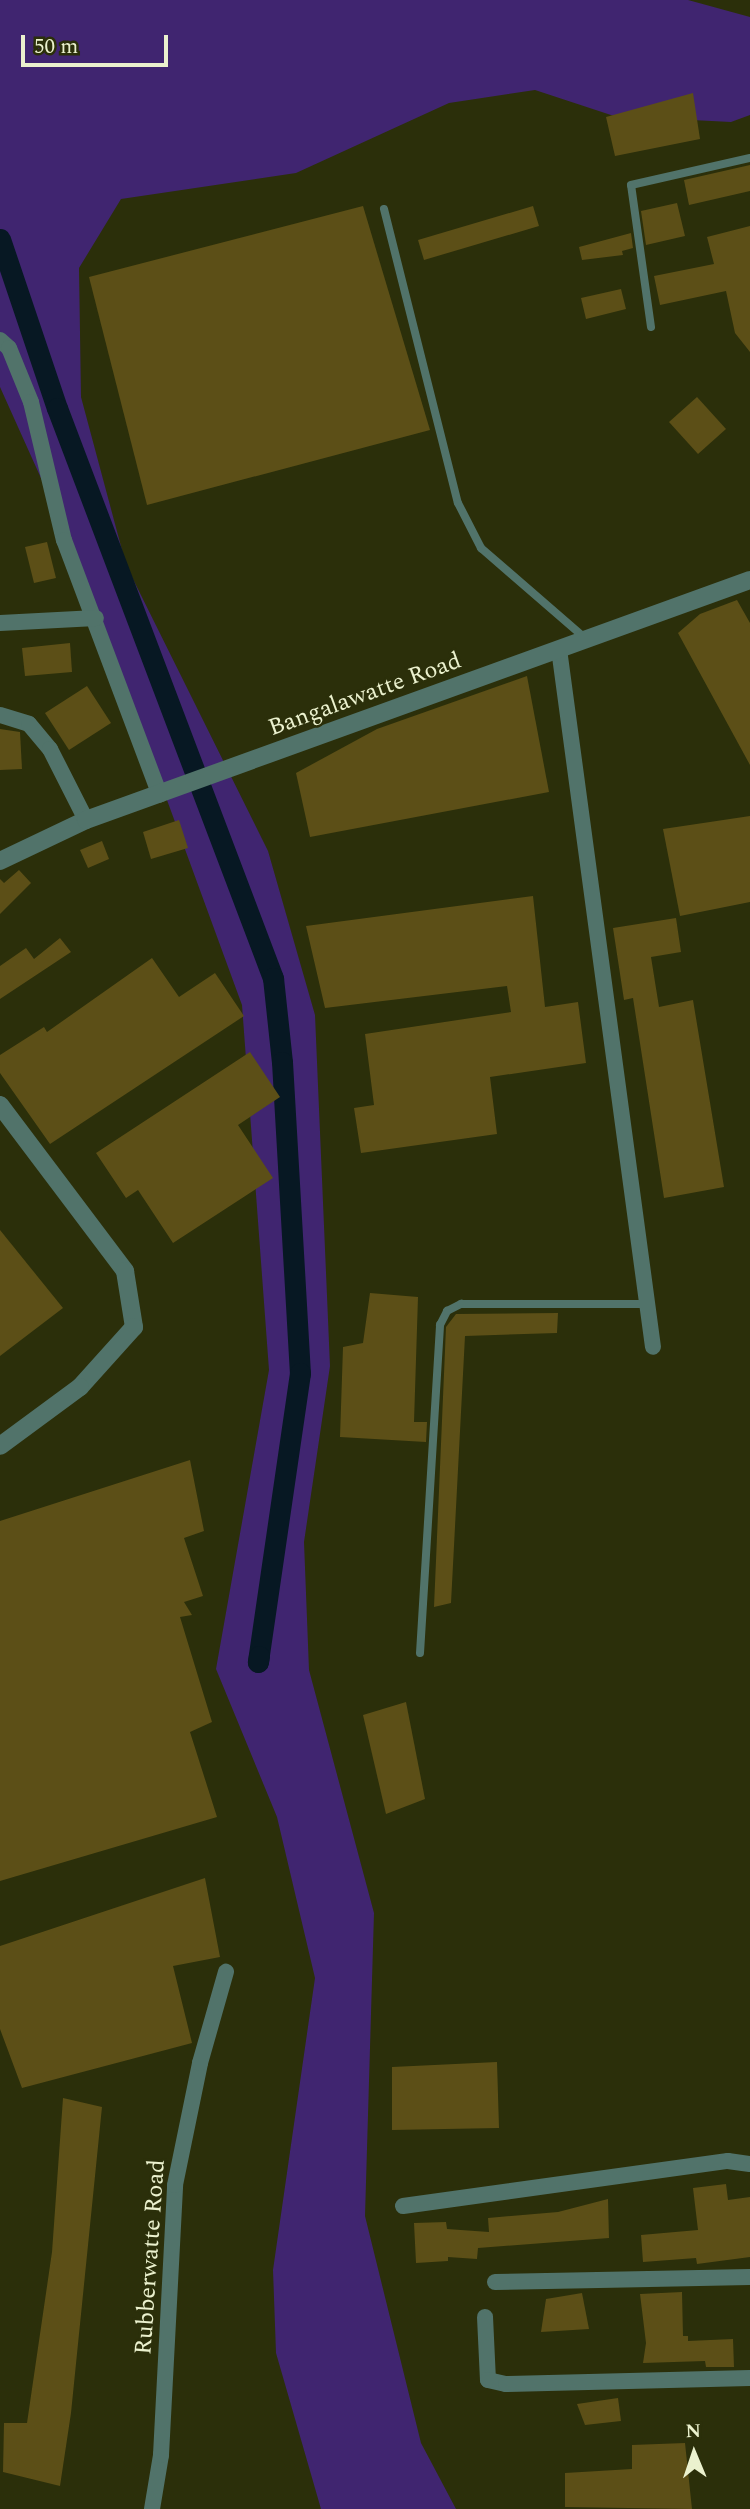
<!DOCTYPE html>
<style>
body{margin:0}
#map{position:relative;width:750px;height:2509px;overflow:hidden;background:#2b2f0a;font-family:Spectral,serif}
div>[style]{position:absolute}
.green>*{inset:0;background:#402570}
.canal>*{height:21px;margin:-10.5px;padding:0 10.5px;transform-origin:10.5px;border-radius:10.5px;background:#071823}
.building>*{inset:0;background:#5c4f17}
.service>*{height:8px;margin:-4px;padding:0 4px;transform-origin:4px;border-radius:4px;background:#51736a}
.minor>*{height:16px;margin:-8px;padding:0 8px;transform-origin:8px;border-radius:8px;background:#51736a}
.tertiary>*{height:18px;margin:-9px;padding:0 9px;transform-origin:9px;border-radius:9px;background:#51736a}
span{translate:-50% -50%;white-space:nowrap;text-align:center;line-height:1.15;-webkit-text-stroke:5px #2b2f0a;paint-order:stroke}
.street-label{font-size:24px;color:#ebf1ce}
.north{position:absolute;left:659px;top:2418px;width:70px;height:70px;-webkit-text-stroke:5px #2b2f0a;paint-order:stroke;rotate:358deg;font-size:19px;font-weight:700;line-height:28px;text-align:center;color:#ebf1ce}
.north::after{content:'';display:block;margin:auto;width:24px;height:32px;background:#ebf1ce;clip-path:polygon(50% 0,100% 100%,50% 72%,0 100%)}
.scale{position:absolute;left:21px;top:35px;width:147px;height:32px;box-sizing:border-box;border:4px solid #ebf1ce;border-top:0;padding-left:9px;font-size:21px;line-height:24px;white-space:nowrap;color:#ebf1ce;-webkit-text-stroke:5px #2b2f0a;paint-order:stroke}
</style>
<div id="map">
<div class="green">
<i style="clip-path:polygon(0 0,688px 0,750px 17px,750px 115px,731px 122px,614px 116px,535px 90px,449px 103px,296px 173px,121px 199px,79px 268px,81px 397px,126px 565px,268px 851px,315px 1015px,330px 1366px,304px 1542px,309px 1670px,374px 1913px,365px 2216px,421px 2443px,456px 2509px,321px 2509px,276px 2353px,273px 2270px,315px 1978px,277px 1817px,216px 1669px,269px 1370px,242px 1005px,85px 576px,0 387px)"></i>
</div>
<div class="canal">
<i style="left:0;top:239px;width:178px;rotate:71.4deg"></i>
<i style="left:57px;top:408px;width:610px;rotate:69.25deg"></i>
<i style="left:273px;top:978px;width:84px;rotate:83.9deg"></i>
<i style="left:282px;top:1062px;width:312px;rotate:86.7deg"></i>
<i style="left:300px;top:1373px;width:292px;rotate:98.3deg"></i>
<i style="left:258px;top:1662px;width:6px;rotate:-81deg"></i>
</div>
<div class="building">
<i style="clip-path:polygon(693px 93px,700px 139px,615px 156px,606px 117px)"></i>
<i style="clip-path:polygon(750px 165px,750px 191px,689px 205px,684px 180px)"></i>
<i style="clip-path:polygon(677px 203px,685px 236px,646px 245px,641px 211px)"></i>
<i style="clip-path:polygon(363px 206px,430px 430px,147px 505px,89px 277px)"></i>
<i style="clip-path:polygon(533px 206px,539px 226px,424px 260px,418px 240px)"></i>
<i style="clip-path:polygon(750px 226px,750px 352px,735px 333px,726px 291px,660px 305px,654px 276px,714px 264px,707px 237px)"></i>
<i style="clip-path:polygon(631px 233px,633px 248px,622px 251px,623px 255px,582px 260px,579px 247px)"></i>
<i style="clip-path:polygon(621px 289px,626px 309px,586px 319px,581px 298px)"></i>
<i style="clip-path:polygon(697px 397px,726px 429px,698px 454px,669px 422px)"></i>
<i style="clip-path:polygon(47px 542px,56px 578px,34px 583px,25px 547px)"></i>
<i style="clip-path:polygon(737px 600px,750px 623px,750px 765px,678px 633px,700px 614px)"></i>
<i style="clip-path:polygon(70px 643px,72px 672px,25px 676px,22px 648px)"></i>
<i style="clip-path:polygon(527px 676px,549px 792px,310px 837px,296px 773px,377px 729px)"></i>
<i style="clip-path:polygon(87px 686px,111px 723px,69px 750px,45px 713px)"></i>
<i style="clip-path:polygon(0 729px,20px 732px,22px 769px,0 770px)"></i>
<i style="clip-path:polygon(750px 816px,750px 902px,680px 916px,663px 829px)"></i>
<i style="clip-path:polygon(179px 820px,188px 848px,151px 859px,143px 832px)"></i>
<i style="clip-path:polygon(102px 841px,109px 859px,88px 868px,80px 850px)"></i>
<i style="clip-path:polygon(19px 870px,31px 883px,0 914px,0 879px,4px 883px)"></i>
<i style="clip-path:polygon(533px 896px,545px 1007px,578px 1002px,586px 1063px,490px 1077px,497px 1134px,361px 1153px,354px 1108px,374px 1105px,365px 1034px,511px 1012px,507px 986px,325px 1008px,306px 926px)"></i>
<i style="clip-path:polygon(676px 918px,681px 952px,651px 957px,659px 1007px,693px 1000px,724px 1187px,664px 1198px,633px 998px,624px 1000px,613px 928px)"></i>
<i style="clip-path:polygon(60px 938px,71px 952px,0 999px,0 966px,26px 948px,34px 959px)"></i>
<i style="clip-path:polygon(152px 958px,179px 997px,215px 973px,244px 1016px,50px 1144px,0 1073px,0 1055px,44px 1027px,47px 1032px)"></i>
<i style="clip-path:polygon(250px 1052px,280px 1097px,238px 1125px,273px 1178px,173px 1243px,138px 1190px,126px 1198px,96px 1153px)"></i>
<i style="clip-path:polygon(0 1230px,63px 1308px,0 1356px)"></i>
<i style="clip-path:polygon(370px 1293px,418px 1297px,414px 1422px,427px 1422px,426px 1442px,340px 1437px,343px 1347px,363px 1343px)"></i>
<i style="clip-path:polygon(558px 1313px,557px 1333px,465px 1336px,451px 1603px,434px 1607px,446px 1327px,456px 1314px)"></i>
<i style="clip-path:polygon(190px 1460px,204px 1531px,184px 1538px,203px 1596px,184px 1602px,192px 1615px,180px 1617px,212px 1722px,190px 1732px,217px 1817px,0 1881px,0 1521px)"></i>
<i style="clip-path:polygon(406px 1702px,425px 1799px,386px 1814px,363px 1715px)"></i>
<i style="clip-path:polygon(205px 1878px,220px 1957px,173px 1966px,192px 2043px,22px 2088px,0 2029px,0 1946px)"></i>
<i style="clip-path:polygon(497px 2062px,499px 2128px,392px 2130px,392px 2067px)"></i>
<i style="clip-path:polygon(63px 2098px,102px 2107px,71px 2413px,60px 2486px,3px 2472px,4px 2423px,27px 2423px,52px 2252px)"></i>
<i style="clip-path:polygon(726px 2184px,728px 2200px,750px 2197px,750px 2257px,697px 2264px,696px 2258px,643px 2262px,641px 2235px,698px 2230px,693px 2188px)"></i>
<i style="clip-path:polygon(608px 2199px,609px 2238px,478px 2248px,477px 2259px,448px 2257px,448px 2261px,416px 2263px,414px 2223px,446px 2222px,447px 2229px,489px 2232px,488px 2218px,558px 2212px)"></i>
<i style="clip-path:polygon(682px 2292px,683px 2336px,688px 2336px,688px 2341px,733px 2339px,734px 2367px,706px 2367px,705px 2361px,643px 2363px,646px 2343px,640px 2294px)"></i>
<i style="clip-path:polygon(582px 2293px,589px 2329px,541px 2332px,546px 2299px)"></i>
<i style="clip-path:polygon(618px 2398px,621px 2421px,585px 2425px,577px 2404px)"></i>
<i style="clip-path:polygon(685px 2443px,692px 2509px,565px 2507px,565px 2473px,632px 2469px,632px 2445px)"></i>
</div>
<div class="service">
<i style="left:384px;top:209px;width:303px;rotate:75.9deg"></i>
<i style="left:458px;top:503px;width:51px;rotate:62.9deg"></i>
<i style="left:481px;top:548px;width:139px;rotate:40.9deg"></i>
<i style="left:651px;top:327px;width:143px;rotate:-98deg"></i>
<i style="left:631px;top:185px;width:122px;rotate:-12.8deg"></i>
<i style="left:420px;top:1653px;width:329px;rotate:-86.5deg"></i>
<i style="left:440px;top:1325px;width:16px;rotate:-63deg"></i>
<i style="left:447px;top:1311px;width:16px;rotate:-27deg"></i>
<i style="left:461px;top:1304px;width:186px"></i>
</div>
<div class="minor">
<i style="left:0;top:340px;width:12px;rotate:42deg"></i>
<i style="left:9px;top:348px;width:58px;rotate:67.8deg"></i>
<i style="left:31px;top:402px;width:142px;rotate:76.6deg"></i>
<i style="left:64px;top:540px;width:272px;rotate:69.4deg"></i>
<i style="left:0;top:623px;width:96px;rotate:-3deg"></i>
<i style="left:559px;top:649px;width:704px;rotate:82.33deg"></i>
<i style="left:0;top:715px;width:30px;rotate:17deg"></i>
<i style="left:29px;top:724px;width:33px;rotate:50deg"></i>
<i style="left:50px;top:749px;width:80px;rotate:63.1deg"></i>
<i style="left:403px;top:2206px;width:328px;rotate:-7.9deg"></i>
<i style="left:728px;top:2161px;width:22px;rotate:8deg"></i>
<i style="left:495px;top:2282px;width:255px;rotate:-1.1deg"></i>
<i style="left:485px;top:2317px;width:63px;rotate:87.3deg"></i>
<i style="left:488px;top:2380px;width:18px;rotate:13deg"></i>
<i style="left:506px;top:2384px;width:244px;rotate:-1.4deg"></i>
<i style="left:152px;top:2509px;width:55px;rotate:-80.5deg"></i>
<i style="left:161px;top:2455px;width:270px;rotate:-87deg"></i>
<i style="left:175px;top:2185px;width:125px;rotate:-78.4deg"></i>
<i style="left:200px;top:2063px;width:95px;rotate:-74.1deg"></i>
</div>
<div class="tertiary">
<i style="left:0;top:861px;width:95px;rotate:-25.5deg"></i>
<i style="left:86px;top:820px;width:706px;rotate:-19.87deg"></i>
<i style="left:0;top:1105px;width:208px;rotate:53deg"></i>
<i style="left:125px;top:1271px;width:57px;rotate:80.9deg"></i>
<i style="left:134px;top:1327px;width:81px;rotate:132deg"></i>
<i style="left:80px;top:1387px;width:99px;rotate:143.6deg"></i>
</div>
<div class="street-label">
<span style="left:365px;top:695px;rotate:-20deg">Bangalawatte Road</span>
<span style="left:151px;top:2257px;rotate:-86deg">Rubberwatte Road</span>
</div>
<div class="north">N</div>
<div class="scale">50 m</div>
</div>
